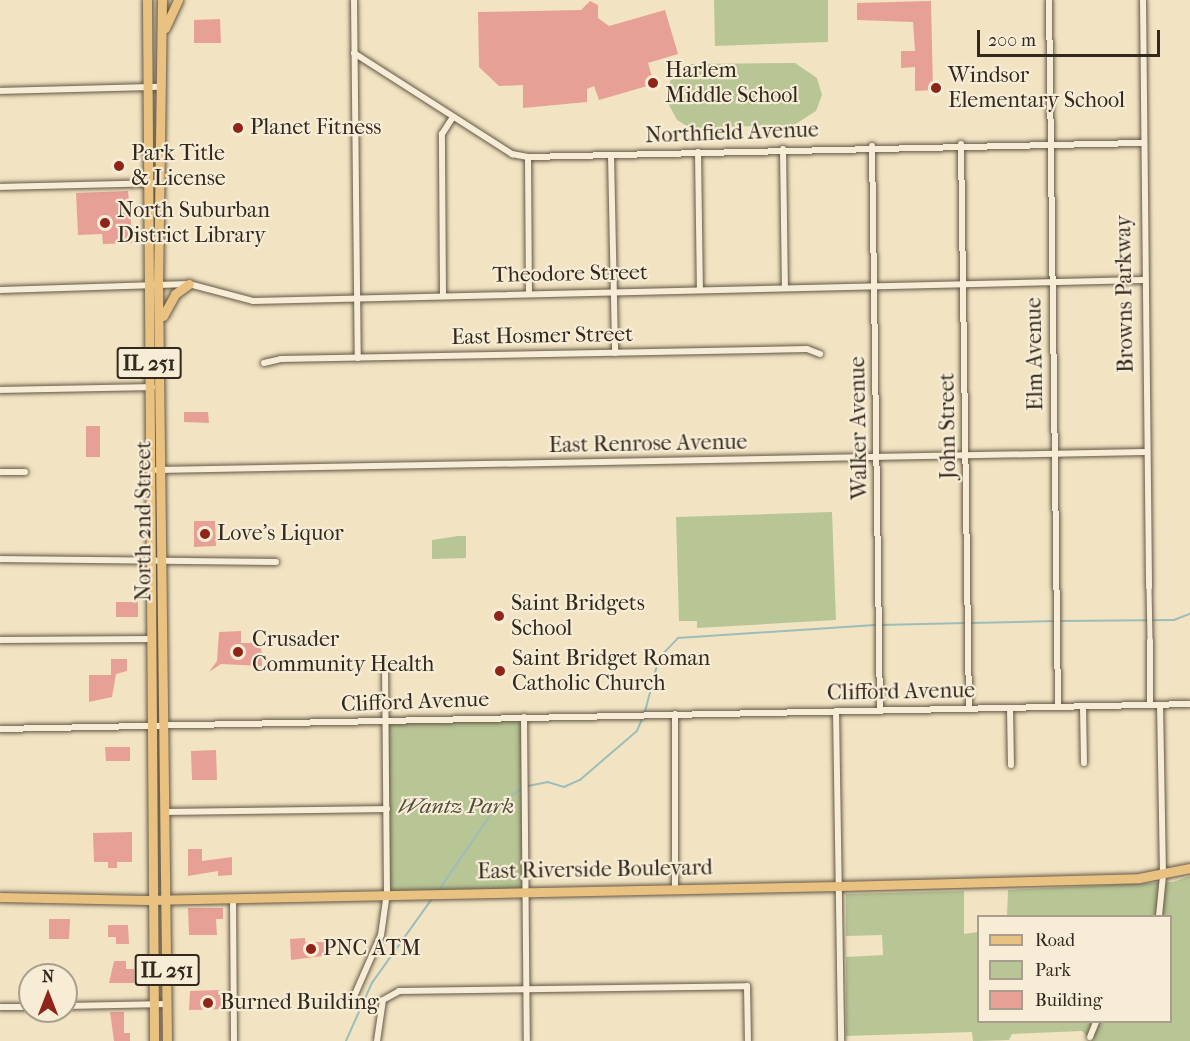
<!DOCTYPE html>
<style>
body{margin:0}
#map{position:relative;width:1190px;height:1041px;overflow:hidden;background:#f2e4c2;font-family:"IM FELL French Canon",serif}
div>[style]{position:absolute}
.green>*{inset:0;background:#b8c595}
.stream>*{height:1.5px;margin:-0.75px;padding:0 0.75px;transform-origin:0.75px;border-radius:0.75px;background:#9dbdba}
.building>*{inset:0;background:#e7a095}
.roads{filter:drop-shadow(0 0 2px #635746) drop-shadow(0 0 2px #635746)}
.pedestrian>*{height:4.5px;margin:-2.25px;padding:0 2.25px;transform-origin:2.25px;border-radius:2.25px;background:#f7edd7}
.minor>*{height:6px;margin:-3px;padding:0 3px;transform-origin:3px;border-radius:3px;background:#f7edd7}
.primary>*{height:9px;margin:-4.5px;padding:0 4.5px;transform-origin:4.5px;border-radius:4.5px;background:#e9c281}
.dots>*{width:16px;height:16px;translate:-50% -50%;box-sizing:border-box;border:3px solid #f7edd7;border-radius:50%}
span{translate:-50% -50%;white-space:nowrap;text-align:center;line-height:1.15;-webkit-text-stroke:4.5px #f7edd7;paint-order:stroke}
.shield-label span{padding:2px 4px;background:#f7edd7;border:2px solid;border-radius:4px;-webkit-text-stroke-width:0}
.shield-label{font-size:21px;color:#33281d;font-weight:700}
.poi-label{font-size:22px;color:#33281d}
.left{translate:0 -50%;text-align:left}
.street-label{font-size:22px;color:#33281d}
.park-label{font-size:22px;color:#544f3b;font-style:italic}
.legend{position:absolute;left:977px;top:915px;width:195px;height:108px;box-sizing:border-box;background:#f7edd7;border:2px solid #a99e8d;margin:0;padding:8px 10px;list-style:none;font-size:18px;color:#33281d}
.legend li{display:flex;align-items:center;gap:12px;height:30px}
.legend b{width:30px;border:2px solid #a99e8d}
.north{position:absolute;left:18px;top:963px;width:60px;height:60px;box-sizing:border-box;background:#f7edd7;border:2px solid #a99e8d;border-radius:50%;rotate:0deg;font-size:16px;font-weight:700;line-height:24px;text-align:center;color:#33281d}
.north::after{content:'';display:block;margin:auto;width:21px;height:27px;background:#8f2418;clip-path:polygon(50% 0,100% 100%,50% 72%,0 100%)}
.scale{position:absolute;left:977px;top:30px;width:183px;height:27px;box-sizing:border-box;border:3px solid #33281d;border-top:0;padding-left:8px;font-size:18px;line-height:21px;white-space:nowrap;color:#33281d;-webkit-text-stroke:4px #f7edd7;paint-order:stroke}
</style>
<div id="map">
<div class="green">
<i style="clip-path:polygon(714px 0,828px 0,828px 42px,715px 46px)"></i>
<i style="clip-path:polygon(795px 63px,817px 78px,822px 95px,816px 111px,794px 125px,690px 128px,677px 120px,668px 103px,670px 81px,691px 64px)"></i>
<i style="clip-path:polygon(832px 512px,836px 620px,697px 628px,697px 621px,679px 621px,676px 517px)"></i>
<i style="clip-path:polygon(458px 536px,466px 536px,466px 558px,432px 559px,432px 540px)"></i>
<i style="clip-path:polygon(524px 717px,524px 891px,387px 893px,387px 722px)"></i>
<i style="clip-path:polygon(1190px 876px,1190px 1041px,1091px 1041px,1082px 1031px,1012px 1034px,1009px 1040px,978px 1041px,973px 1041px,972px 1032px,846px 1036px,846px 957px,883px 955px,882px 935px,846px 936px,846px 894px,964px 891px,964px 934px,978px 932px,978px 1022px,1170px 1022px,1170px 916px,1007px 916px,1008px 890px,1173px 882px)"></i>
</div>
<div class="stream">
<i style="left:1060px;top:621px;width:114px;rotate:-0.5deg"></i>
<i style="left:1174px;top:620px;width:17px;rotate:-21deg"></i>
<i style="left:970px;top:623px;width:85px;rotate:-1.3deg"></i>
<i style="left:880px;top:625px;width:85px;rotate:-1.3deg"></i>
<i style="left:645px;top:712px;width:56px;rotate:-75.5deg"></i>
<i style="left:659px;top:658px;width:28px;rotate:-46deg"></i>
<i style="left:678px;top:638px;width:197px;rotate:-3.8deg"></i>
<i style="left:528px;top:786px;width:20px;rotate:-11deg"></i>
<i style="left:548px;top:782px;width:17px;rotate:17deg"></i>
<i style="left:564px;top:787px;width:17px;rotate:-24deg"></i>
<i style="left:580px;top:780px;width:75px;rotate:-40.7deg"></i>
<i style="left:637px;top:731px;width:15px;rotate:-67deg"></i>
<i style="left:439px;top:890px;width:101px;rotate:-55.5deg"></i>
<i style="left:496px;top:807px;width:34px;rotate:-36deg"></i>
<i style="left:346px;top:1041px;width:64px;rotate:-65.9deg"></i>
<i style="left:372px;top:983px;width:103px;rotate:-54.5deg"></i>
</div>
<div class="building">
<i style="clip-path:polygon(590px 1px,598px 5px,598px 18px,609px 26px,665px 10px,678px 54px,648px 63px,654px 84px,599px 100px,594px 86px,587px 89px,587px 102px,523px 108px,523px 85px,499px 86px,479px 67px,478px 12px,581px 10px)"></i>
<i style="clip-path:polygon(931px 1px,933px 90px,915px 91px,915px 67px,901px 68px,901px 51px,915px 51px,913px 22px,857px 20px,857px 3px)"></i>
<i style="clip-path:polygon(220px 19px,221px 43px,194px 43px,194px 20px)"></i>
<i style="clip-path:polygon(128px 191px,133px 243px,103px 244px,102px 234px,78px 235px,76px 193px)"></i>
<i style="clip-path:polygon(184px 412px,208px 412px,209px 423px,184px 422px)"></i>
<i style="clip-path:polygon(86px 426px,100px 426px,100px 457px,86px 457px)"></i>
<i style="clip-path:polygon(194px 521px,215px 521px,216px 546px,194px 547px)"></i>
<i style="clip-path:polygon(116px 602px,138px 602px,138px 617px,116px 617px)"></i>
<i style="clip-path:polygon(241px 631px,241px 643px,261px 643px,262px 666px,221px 664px,209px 672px,217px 661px,219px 632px)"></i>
<i style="clip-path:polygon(111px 659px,127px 659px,127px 671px,116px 674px,112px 697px,89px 702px,89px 675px,111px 675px)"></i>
<i style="clip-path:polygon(105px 747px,130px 747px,130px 761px,106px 761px)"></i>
<i style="clip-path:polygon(216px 750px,217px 780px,192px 780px,191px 751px)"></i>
<i style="clip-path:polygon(132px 832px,132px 862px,117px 862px,117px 868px,108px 868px,108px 862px,94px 862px,93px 833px)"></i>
<i style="clip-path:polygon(188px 849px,202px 849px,202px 861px,232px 857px,232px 875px,218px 876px,218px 871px,188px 876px)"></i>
<i style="clip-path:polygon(188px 908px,223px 908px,223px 919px,216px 919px,217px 935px,189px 935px)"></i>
<i style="clip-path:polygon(49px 919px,70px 919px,69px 939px,49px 939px)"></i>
<i style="clip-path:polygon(108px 925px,128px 925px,129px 944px,116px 944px,116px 937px,108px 937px)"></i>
<i style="clip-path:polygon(305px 938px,305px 942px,331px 942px,331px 955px,291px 960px,290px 939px)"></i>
<i style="clip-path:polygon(114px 961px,126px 961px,126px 969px,134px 969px,134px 983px,109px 983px)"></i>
<i style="clip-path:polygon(220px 990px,220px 998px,227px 998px,228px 1009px,189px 1010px,190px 991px)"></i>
<i style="clip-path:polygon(110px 1012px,124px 1012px,124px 1033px,130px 1033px,130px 1041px,114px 1041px)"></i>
</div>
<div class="roads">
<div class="pedestrian">
<i style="left:1149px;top:587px;width:54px;rotate:88.9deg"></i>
</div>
<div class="minor">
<i style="left:354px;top:0;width:358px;rotate:89.4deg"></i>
<i style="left:1049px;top:0;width:707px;rotate:89.27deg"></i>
<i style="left:1143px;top:0;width:587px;rotate:89.41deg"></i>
<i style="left:354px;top:53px;width:188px;rotate:32.6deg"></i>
<i style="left:512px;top:154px;width:16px;rotate:11deg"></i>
<i style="left:528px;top:157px;width:614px;rotate:-1.31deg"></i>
<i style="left:0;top:91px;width:158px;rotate:-1.5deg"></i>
<i style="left:961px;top:144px;width:564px;rotate:89.19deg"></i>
<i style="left:872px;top:146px;width:564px;rotate:89.19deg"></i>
<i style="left:783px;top:149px;width:136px;rotate:89.2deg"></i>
<i style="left:698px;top:152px;width:137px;rotate:89.2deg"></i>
<i style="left:611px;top:155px;width:198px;rotate:88.8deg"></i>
<i style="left:528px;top:157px;width:137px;rotate:89.6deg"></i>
<i style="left:0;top:187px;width:159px;rotate:-1.4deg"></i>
<i style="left:0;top:290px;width:189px;rotate:-1.8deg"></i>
<i style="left:189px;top:284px;width:66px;rotate:14.9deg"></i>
<i style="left:253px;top:301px;width:890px;rotate:-1.35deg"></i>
<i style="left:443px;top:295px;width:161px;rotate:-90.4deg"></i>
<i style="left:442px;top:134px;width:20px;rotate:-57deg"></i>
<i style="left:264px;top:363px;width:17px;rotate:-13deg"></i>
<i style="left:281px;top:359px;width:526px;rotate:-1.09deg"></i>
<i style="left:807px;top:349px;width:14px;rotate:21deg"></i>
<i style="left:0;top:390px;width:152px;rotate:-1.1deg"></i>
<i style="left:157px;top:470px;width:988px;rotate:-1.04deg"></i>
<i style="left:0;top:472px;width:25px"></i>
<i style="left:0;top:559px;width:276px;rotate:0.6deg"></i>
<i style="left:0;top:640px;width:152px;rotate:-0.4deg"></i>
<i style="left:1150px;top:641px;width:64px;rotate:90deg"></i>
<i style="left:1083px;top:706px;width:57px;rotate:89deg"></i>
<i style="left:1010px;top:708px;width:57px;rotate:89deg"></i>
<i style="left:836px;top:711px;width:330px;rotate:89.1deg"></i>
<i style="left:675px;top:714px;width:173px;rotate:90deg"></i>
<i style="left:524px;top:717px;width:324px;rotate:89.5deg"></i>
<i style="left:0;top:729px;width:1190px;rotate:-1.2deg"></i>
<i style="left:167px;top:812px;width:220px;rotate:-0.8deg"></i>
<i style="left:233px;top:898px;width:143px;rotate:89.6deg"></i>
<i style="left:1159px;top:916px;width:41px;rotate:-84.4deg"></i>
<i style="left:1163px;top:875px;width:170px;rotate:-91deg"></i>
<i style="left:352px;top:1001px;width:72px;rotate:-66.3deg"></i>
<i style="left:381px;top:935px;width:42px;rotate:-81.9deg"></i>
<i style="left:387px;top:893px;width:227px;rotate:-90.5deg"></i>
<i style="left:66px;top:1006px;width:101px;rotate:-1.1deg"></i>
<i style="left:0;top:1007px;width:30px"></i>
<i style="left:1090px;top:1037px;width:16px;rotate:-68deg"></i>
<i style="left:377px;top:1041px;width:41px;rotate:-81.7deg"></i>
<i style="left:383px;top:1000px;width:18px;rotate:-29deg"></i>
<i style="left:399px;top:991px;width:348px;rotate:-0.8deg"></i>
<i style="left:747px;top:986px;width:55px;rotate:89deg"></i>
</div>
<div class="primary">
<i style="left:147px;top:0;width:1041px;rotate:89.61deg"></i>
<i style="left:162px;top:0;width:284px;rotate:90.8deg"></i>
<i style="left:158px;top:284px;width:757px;rotate:89.32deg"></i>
<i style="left:165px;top:28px;width:31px;rotate:-65deg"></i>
<i style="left:163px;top:316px;width:25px;rotate:-61deg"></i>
<i style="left:175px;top:294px;width:17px;rotate:-36deg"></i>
<i style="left:0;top:897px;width:146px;rotate:1.2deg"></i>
<i style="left:146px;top:900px;width:693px;rotate:-1.16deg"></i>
<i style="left:839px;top:886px;width:300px;rotate:-1.5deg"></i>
<i style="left:1139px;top:878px;width:52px;rotate:-11.1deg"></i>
</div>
</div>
<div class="dots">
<i style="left:653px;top:83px;background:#8f2418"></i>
<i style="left:936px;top:88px;background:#8f2418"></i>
<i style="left:238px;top:128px;background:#8f2418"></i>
<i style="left:119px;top:166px;background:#8f2418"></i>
<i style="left:105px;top:223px;background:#8f2418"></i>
<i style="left:205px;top:534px;background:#8f2418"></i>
<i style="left:499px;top:616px;background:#8f2418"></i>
<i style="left:238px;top:652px;background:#8f2418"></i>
<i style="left:500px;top:671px;background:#8f2418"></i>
<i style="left:311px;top:949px;background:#8f2418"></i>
<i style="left:208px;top:1003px;background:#8f2418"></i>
</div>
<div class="shield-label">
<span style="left:149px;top:363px">IL 251</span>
<span style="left:167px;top:970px">IL 251</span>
</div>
<div class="poi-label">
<span class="left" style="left:665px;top:83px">Harlem<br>Middle School</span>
<span class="left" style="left:948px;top:88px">Windsor<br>Elementary School</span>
<span class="left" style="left:250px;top:128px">Planet Fitness</span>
<span class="left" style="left:131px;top:166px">Park Title<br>&amp; License</span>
<span class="left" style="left:117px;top:223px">North Suburban<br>District Library</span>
<span class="left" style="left:217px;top:534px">Love's Liquor</span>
<span class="left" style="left:511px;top:616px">Saint Bridgets<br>School</span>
<span class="left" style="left:252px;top:652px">Crusader<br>Community Health</span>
<span class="left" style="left:512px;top:671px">Saint Bridget Roman<br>Catholic Church</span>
<span class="left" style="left:323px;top:949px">PNC ATM</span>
<span class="left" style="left:220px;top:1003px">Burned Building</span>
</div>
<div class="street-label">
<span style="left:732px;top:133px;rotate:-2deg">Northfield Avenue</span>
<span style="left:570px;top:274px;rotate:-1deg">Theodore Street</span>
<span style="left:1125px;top:294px;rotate:-91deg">Browns Parkway</span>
<span style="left:542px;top:336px;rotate:-1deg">East Hosmer Street</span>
<span style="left:1035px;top:354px;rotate:-91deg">Elm Avenue</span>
<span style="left:948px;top:426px;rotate:-91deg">John Street</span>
<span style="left:859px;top:428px;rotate:-91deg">Walker Avenue</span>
<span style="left:648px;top:444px;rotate:-1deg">East Renrose Avenue</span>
<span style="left:144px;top:521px;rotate:-90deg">North 2nd Street</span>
<span style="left:901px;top:692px;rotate:-1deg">Clifford Avenue</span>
<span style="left:415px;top:702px;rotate:-2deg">Clifford Avenue</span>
<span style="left:595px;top:870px;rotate:-1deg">East Riverside Boulevard</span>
</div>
<div class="park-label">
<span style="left:456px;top:807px">Wantz Park</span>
</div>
<ul class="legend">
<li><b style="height:8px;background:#e9c281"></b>Road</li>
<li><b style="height:16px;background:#b8c595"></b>Park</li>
<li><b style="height:16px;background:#e7a095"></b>Building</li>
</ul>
<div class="north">N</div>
<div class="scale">200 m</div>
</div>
